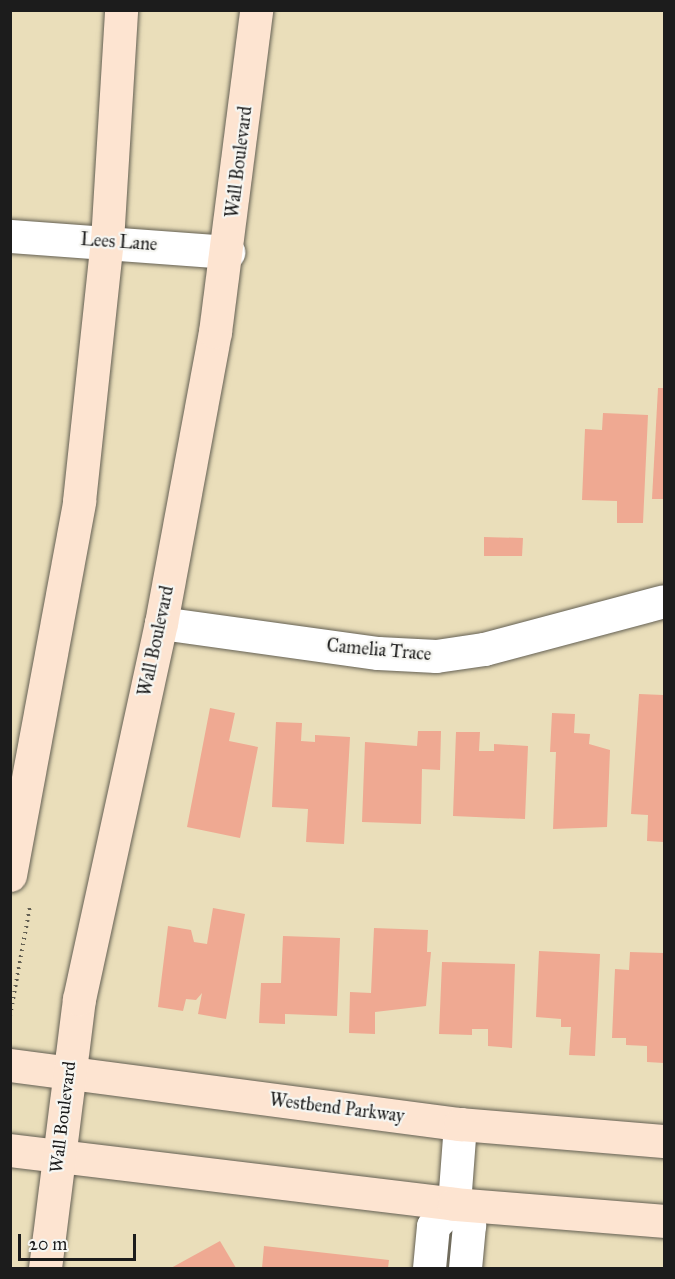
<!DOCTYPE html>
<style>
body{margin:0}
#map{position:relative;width:675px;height:1279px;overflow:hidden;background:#eadeba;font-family:"IM FELL Great Primer",serif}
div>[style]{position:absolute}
.building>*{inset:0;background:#efa992}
.path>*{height:4px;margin-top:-2px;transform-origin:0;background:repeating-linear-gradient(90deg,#646053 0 1.5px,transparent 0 6px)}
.roads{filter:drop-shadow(0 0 2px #646053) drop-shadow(0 0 2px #646053)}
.street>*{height:33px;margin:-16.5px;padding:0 16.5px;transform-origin:16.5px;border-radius:16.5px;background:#fff}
.secondary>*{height:33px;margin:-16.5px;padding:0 16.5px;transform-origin:16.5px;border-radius:16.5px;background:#fde4d1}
span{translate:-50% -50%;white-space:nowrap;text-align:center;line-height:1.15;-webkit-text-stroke:4.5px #f6f6f2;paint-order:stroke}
.street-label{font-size:18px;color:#1c1c1c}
.frame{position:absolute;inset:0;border:12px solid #1c1c1c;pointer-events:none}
.scale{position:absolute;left:18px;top:1234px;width:118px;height:27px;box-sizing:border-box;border:3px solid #1c1c1c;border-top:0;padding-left:8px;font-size:18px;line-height:21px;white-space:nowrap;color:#1c1c1c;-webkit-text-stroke:4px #f6f6f2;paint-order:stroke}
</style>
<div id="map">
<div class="building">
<i style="clip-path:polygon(658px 388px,664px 388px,664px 499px,652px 499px)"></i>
<i style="clip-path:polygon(603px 413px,648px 415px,643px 523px,617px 523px,617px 501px,582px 500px,585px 429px,602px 430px)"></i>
<i style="clip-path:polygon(484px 537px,523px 538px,522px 556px,484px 556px)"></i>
<i style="clip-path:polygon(639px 694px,663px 695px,664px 842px,647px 841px,648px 815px,631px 814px)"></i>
<i style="clip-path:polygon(210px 708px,235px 713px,229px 741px,258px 747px,240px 838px,187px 827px)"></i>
<i style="clip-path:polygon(552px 713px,575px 714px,574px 733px,590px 734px,589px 744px,610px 750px,607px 827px,553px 829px,556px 752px,550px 752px)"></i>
<i style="clip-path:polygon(276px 722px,302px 723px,301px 741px,315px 742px,315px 735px,350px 737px,344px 844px,306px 842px,308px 809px,272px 807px)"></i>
<i style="clip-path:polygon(418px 731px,441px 731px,440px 770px,422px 769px,421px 824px,362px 822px,365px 742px,417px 746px)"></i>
<i style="clip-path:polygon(456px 732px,480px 732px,479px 751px,494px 751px,494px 744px,528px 746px,525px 819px,453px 816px)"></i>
<i style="clip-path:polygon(213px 908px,245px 914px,226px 1019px,198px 1014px,202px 993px,196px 1000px,186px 999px,183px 1011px,158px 1007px,168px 926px,191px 930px,194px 942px,207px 944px)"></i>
<i style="clip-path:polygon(374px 928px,428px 930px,427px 952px,431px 952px,426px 1006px,375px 1012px,375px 1034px,349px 1033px,350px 992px,371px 993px)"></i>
<i style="clip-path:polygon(283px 936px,340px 938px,337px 1016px,285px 1014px,285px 1024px,259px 1023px,261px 983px,281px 983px)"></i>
<i style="clip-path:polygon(539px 951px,600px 954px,595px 1056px,569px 1055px,571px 1027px,561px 1027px,561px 1019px,536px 1017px)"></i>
<i style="clip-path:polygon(630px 952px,664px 953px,664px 1063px,647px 1062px,647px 1046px,626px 1045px,626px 1038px,612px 1038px,615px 969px,629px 970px)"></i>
<i style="clip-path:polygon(442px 962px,515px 964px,512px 1048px,488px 1046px,488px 1029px,472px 1029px,472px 1035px,439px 1034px)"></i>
<i style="clip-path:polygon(220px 1241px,236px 1268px,171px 1268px)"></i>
<i style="clip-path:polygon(264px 1246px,389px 1260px,388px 1268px,262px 1268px)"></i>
</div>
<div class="path">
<i style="left:10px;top:1016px;width:112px;rotate:-79.7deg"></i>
</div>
<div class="roads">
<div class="street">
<i style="left:10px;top:236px;width:219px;rotate:4.2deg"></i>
<i style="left:161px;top:623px;width:219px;rotate:7.9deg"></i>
<i style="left:378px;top:653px;width:58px;rotate:3deg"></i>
<i style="left:436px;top:656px;width:49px;rotate:-8.3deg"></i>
<i style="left:484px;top:649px;width:186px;rotate:-14.9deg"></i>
<i style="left:460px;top:1124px;width:80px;rotate:94.3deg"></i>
<i style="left:454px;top:1204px;width:26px;rotate:54deg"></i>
<i style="left:469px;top:1225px;width:43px;rotate:95.3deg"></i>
<i style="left:429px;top:1268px;width:42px;rotate:-84.6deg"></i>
<i style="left:433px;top:1226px;width:30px;rotate:-46deg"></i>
</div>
<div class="secondary">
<i style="left:10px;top:875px;width:380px;rotate:-79.5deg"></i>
<i style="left:79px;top:501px;width:262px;rotate:-83.9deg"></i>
<i style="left:107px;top:241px;width:231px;rotate:-86.5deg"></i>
<i style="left:10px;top:1065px;width:454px;rotate:7.5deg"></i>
<i style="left:460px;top:1124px;width:205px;rotate:4.8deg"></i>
<i style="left:10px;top:1150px;width:447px;rotate:6.9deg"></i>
<i style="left:454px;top:1204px;width:211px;rotate:4.6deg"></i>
<i style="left:45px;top:1268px;width:271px;rotate:-82.8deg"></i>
<i style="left:79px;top:999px;width:385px;rotate:-77.7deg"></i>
<i style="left:161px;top:623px;width:296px;rotate:-79.5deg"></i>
<i style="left:215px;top:332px;width:325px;rotate:-82.7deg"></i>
</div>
</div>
<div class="street-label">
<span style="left:239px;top:162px;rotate:-83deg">Wall Boulevard</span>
<span style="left:119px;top:242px;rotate:4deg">Lees Lane</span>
<span style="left:156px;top:641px;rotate:-78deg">Wall Boulevard</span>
<span style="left:379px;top:650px;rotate:5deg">Camelia Trace</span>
<span style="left:337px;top:1108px;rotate:7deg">Westbend Parkway</span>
<span style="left:63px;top:1117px;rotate:-83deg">Wall Boulevard</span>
</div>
<div class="frame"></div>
<div class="scale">20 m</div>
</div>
